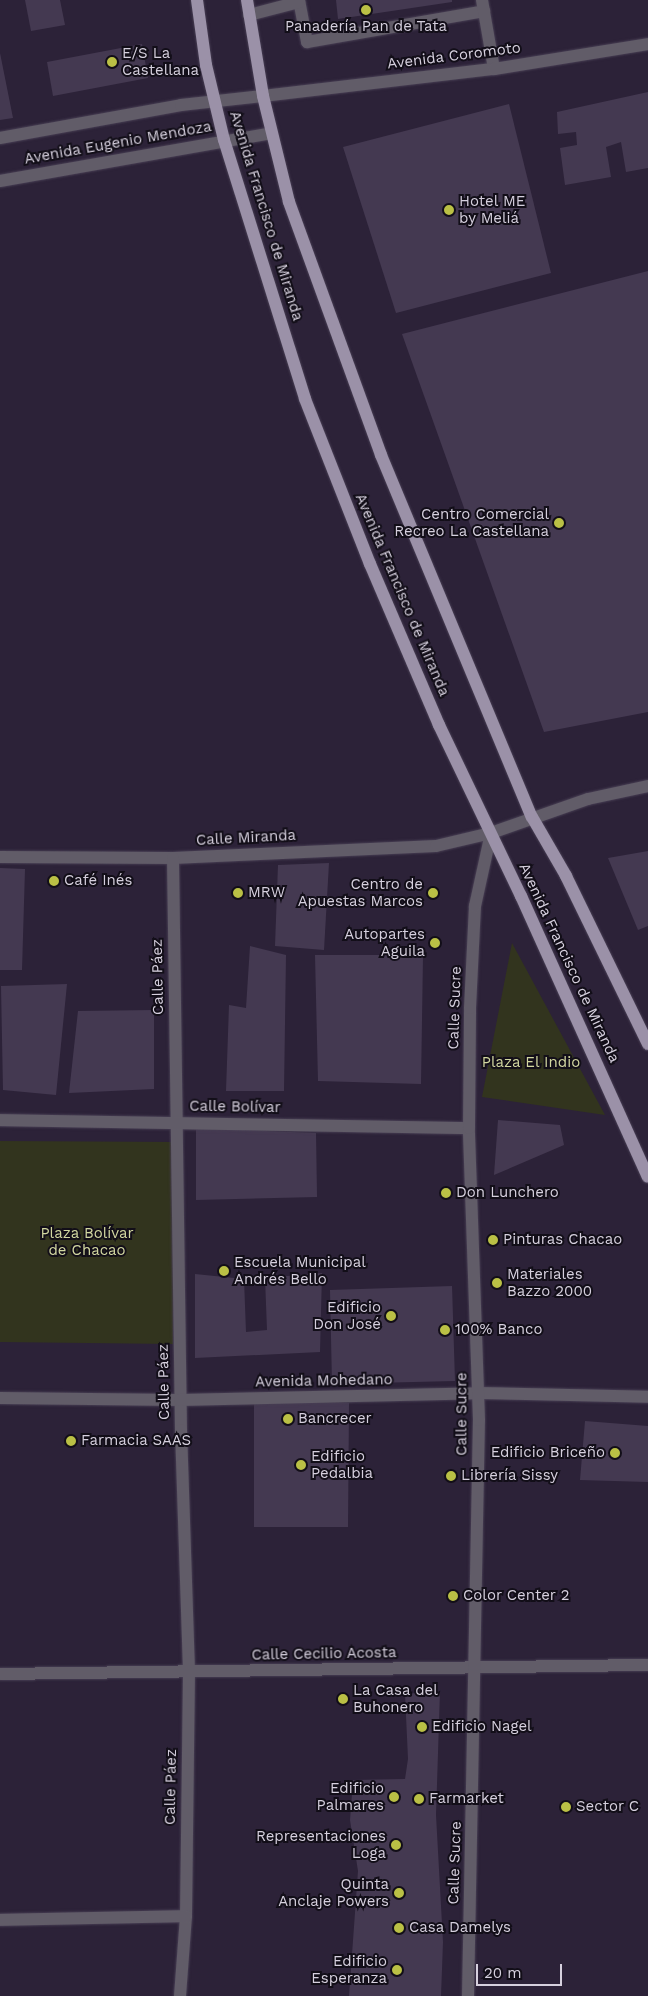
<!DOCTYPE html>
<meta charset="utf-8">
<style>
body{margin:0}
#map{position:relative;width:648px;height:1996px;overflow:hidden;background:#2c2238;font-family:"Work Sans",sans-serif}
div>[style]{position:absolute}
.green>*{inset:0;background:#32341e}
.building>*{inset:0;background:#443951}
.roads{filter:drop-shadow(0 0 1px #473e53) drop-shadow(0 0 1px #473e53)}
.service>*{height:12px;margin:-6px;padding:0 6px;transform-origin:6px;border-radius:6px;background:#615c68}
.minor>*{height:12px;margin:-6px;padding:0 6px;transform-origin:6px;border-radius:6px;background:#615c68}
.tertiary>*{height:12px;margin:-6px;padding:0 6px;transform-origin:6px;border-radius:6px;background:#615c68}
.primary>*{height:12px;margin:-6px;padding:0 6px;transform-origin:6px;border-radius:6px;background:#9b91a8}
.dots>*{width:14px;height:14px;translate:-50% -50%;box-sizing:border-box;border:2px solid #120e18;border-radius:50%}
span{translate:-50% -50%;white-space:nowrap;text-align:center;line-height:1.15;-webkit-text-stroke:4px #120e18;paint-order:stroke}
.poi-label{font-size:15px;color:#d6d0de}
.left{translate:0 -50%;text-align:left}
.right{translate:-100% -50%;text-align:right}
.street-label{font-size:15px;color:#d6d0de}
.park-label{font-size:15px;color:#d3d8a1}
.scale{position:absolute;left:476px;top:1964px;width:86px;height:22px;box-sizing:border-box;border:2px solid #d6d0de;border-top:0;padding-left:6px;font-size:15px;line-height:18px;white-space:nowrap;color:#d6d0de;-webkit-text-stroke:4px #120e18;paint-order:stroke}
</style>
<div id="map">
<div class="green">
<i style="clip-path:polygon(512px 943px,605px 1115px,482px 1097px)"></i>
<i style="clip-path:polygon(0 1141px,175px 1142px,173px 1344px,0 1342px)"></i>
</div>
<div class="building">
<i style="clip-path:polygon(25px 0,60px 0,65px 25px,31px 31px)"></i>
<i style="clip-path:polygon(336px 0,452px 0,452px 2px,338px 19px)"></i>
<i style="clip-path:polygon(142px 44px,148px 78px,53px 96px,47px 62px)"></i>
<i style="clip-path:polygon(0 53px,13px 118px,0 120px)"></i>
<i style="clip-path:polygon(648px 92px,648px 168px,626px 172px,621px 142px,606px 147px,611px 177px,565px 185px,560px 148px,577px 145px,576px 132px,558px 134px,557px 112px)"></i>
<i style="clip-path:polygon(509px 104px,551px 273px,396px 313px,343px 147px)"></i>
<i style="clip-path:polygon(648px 271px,648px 712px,544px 732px,402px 334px)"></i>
<i style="clip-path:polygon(648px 851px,648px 926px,638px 930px,608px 858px)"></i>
<i style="clip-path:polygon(329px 863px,324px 950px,275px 946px,278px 865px)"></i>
<i style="clip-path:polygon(0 868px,25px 869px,22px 970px,0 970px)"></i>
<i style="clip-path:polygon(250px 946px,286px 955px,284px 1091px,226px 1091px,229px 1005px,246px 1008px)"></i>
<i style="clip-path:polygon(315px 955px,423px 955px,421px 1084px,318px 1081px)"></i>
<i style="clip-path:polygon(67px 984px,56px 1095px,3px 1090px,1px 986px)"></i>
<i style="clip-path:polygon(154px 1010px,154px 1089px,69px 1093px,78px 1011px)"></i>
<i style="clip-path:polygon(498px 1120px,560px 1125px,564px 1145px,494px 1175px)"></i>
<i style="clip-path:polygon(196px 1128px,316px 1133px,317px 1197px,196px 1200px)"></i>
<i style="clip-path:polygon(322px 1273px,320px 1352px,195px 1358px,195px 1274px,244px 1279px,246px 1332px,267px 1330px,265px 1278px)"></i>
<i style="clip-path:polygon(452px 1286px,455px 1381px,332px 1384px,330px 1290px)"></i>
<i style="clip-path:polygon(254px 1403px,349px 1403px,348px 1527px,254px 1527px)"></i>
<i style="clip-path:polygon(585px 1421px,648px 1426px,648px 1482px,580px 1480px)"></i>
<i style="clip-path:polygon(440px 1691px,436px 1815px,443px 1942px,441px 1996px,349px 1996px,358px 1871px,350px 1820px,353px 1780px,405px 1779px,408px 1759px,405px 1694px)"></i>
</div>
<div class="roads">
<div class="service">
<i style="left:299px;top:0;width:43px;rotate:79.2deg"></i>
<i style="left:307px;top:42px;width:180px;rotate:-9.9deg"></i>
<i style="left:482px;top:0;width:70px;rotate:80.1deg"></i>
<i style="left:249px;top:15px;width:52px;rotate:-14.6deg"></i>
</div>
<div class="minor">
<i style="left:263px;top:96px;width:233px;rotate:-6.7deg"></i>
<i style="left:494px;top:69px;width:156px;rotate:-9.2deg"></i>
<i style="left:0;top:857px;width:173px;rotate:0.3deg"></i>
<i style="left:173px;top:858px;width:263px;rotate:-2.6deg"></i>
<i style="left:436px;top:846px;width:57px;rotate:-13.3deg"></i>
<i style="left:491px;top:833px;width:103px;rotate:-19.3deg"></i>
<i style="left:588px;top:799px;width:61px;rotate:-12.2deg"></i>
<i style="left:173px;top:858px;width:572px;rotate:89.2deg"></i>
<i style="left:181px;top:1430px;width:241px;rotate:88.1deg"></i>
<i style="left:189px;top:1671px;width:245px;rotate:90.7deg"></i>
<i style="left:186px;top:1916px;width:80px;rotate:94.3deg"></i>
<i style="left:0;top:1120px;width:469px;rotate:1deg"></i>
<i style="left:0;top:1398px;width:180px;rotate:0.6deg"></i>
<i style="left:180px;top:1400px;width:298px;rotate:-1.3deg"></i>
<i style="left:478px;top:1393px;width:170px;rotate:1.3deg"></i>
<i style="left:0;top:1674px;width:648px;rotate:-0.8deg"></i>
<i style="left:0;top:1920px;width:186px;rotate:-1.2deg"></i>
<i style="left:468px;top:1996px;width:576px;rotate:-88.91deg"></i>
<i style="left:479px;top:1420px;width:292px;rotate:-92deg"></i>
<i style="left:469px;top:1128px;width:120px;rotate:-89.5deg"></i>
<i style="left:470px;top:1008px;width:102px;rotate:-87.2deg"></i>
<i style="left:475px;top:906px;width:75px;rotate:-77.6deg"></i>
</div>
<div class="tertiary">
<i style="left:0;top:138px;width:184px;rotate:-10.3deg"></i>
<i style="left:181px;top:105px;width:82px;rotate:-6.3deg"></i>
<i style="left:0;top:181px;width:276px;rotate:-10deg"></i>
</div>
<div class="primary">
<i style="left:197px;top:0;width:66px;rotate:82.1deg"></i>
<i style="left:206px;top:65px;width:77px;rotate:76.5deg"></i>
<i style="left:224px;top:140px;width:271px;rotate:72.6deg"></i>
<i style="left:305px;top:399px;width:177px;rotate:68.5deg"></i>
<i style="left:370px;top:564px;width:175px;rotate:66.8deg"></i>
<i style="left:439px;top:725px;width:190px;rotate:64.4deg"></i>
<i style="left:521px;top:896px;width:308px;rotate:65.7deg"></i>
<i style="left:247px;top:0;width:97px;rotate:80.5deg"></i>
<i style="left:263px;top:96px;width:109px;rotate:76.2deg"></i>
<i style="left:289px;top:202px;width:269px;rotate:70deg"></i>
<i style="left:381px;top:455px;width:392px;rotate:67.4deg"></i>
<i style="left:532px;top:817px;width:68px;rotate:60deg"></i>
<i style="left:566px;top:876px;width:187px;rotate:64deg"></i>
</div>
</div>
<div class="dots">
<i style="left:366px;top:10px;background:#bac045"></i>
<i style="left:112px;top:62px;background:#bac045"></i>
<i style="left:449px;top:210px;background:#bac045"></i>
<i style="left:559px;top:523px;background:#bac045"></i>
<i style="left:54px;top:881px;background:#bac045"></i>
<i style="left:238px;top:893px;background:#bac045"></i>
<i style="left:433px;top:893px;background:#bac045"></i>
<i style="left:435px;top:943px;background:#bac045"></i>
<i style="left:446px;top:1193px;background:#bac045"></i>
<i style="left:493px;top:1240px;background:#bac045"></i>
<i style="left:224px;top:1271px;background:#bac045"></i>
<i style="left:497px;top:1283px;background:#bac045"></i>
<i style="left:391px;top:1316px;background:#bac045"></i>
<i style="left:445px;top:1330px;background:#bac045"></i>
<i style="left:288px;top:1419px;background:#bac045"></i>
<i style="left:71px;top:1441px;background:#bac045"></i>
<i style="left:615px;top:1453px;background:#bac045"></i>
<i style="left:301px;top:1465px;background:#bac045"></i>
<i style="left:451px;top:1476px;background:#bac045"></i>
<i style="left:453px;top:1596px;background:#bac045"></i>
<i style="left:343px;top:1699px;background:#bac045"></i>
<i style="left:422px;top:1727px;background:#bac045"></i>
<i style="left:394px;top:1797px;background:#bac045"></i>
<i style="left:419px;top:1799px;background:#bac045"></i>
<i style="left:566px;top:1807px;background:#bac045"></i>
<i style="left:396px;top:1845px;background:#bac045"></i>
<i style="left:399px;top:1893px;background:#bac045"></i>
<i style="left:399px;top:1928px;background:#bac045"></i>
<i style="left:397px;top:1970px;background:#bac045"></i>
</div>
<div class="poi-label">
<span style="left:366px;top:27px">Panadería Pan de Tata</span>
<span class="left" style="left:122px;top:62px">E/S La<br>Castellana</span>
<span class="left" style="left:459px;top:210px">Hotel ME<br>by Meliá</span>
<span class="right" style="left:549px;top:523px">Centro Comercial<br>Recreo La Castellana</span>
<span class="left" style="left:64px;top:881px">Café Inés</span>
<span class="right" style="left:423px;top:893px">Centro de<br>Apuestas Marcos</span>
<span class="left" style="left:248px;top:893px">MRW</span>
<span class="right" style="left:425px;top:943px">Autopartes<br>Aguila</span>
<span class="left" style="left:456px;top:1193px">Don Lunchero</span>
<span class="left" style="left:503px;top:1240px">Pinturas Chacao</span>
<span class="left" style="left:234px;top:1271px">Escuela Municipal<br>Andrés Bello</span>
<span class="left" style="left:507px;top:1283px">Materiales<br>Bazzo 2000</span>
<span class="right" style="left:381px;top:1316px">Edificio<br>Don José</span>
<span class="left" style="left:455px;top:1330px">100% Banco</span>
<span class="left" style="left:298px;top:1419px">Bancrecer</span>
<span class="left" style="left:81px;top:1441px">Farmacia SAAS</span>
<span class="right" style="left:605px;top:1453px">Edificio Briceño</span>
<span class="left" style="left:311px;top:1465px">Edificio<br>Pedalbia</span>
<span class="left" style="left:461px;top:1476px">Librería Sissy</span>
<span class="left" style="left:463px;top:1596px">Color Center 2</span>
<span class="left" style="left:353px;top:1699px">La Casa del<br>Buhonero</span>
<span class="left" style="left:432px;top:1727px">Edificio Nagel</span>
<span class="right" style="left:384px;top:1797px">Edificio<br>Palmares</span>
<span class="left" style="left:429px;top:1799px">Farmarket</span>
<span class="left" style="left:576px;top:1807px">Sector C</span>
<span class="right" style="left:386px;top:1845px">Representaciones<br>Loga</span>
<span class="right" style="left:389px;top:1893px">Quinta<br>Anclaje Powers</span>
<span class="left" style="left:409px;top:1928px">Casa Damelys</span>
<span class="right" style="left:387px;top:1970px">Edificio<br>Esperanza</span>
</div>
<div class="street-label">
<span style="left:454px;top:56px;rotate:-7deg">Avenida Coromoto</span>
<span style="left:118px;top:143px;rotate:-10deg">Avenida Eugenio Mendoza</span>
<span style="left:266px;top:216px;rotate:73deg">Avenida Francisco de Miranda</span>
<span style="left:402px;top:595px;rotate:67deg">Avenida Francisco de Miranda</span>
<span style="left:246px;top:838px;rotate:-3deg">Calle Miranda</span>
<span style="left:569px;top:963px;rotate:65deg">Avenida Francisco de Miranda</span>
<span style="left:158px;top:977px;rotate:-91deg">Calle Páez</span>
<span style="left:455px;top:1008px;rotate:-88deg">Calle Sucre</span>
<span style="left:235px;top:1107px;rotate:1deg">Calle Bolívar</span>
<span style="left:324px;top:1381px;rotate:-1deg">Avenida Mohedano</span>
<span style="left:164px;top:1382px;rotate:-91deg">Calle Páez</span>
<span style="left:462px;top:1414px;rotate:-90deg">Calle Sucre</span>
<span style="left:324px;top:1654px;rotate:-1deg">Calle Cecilio Acosta</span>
<span style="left:171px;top:1787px;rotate:-89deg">Calle Páez</span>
<span style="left:455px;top:1863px;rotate:-88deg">Calle Sucre</span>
</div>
<div class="park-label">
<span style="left:531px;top:1063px">Plaza El Indio</span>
<span style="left:87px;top:1242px">Plaza Bolívar<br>de Chacao</span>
</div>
<div class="scale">20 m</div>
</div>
